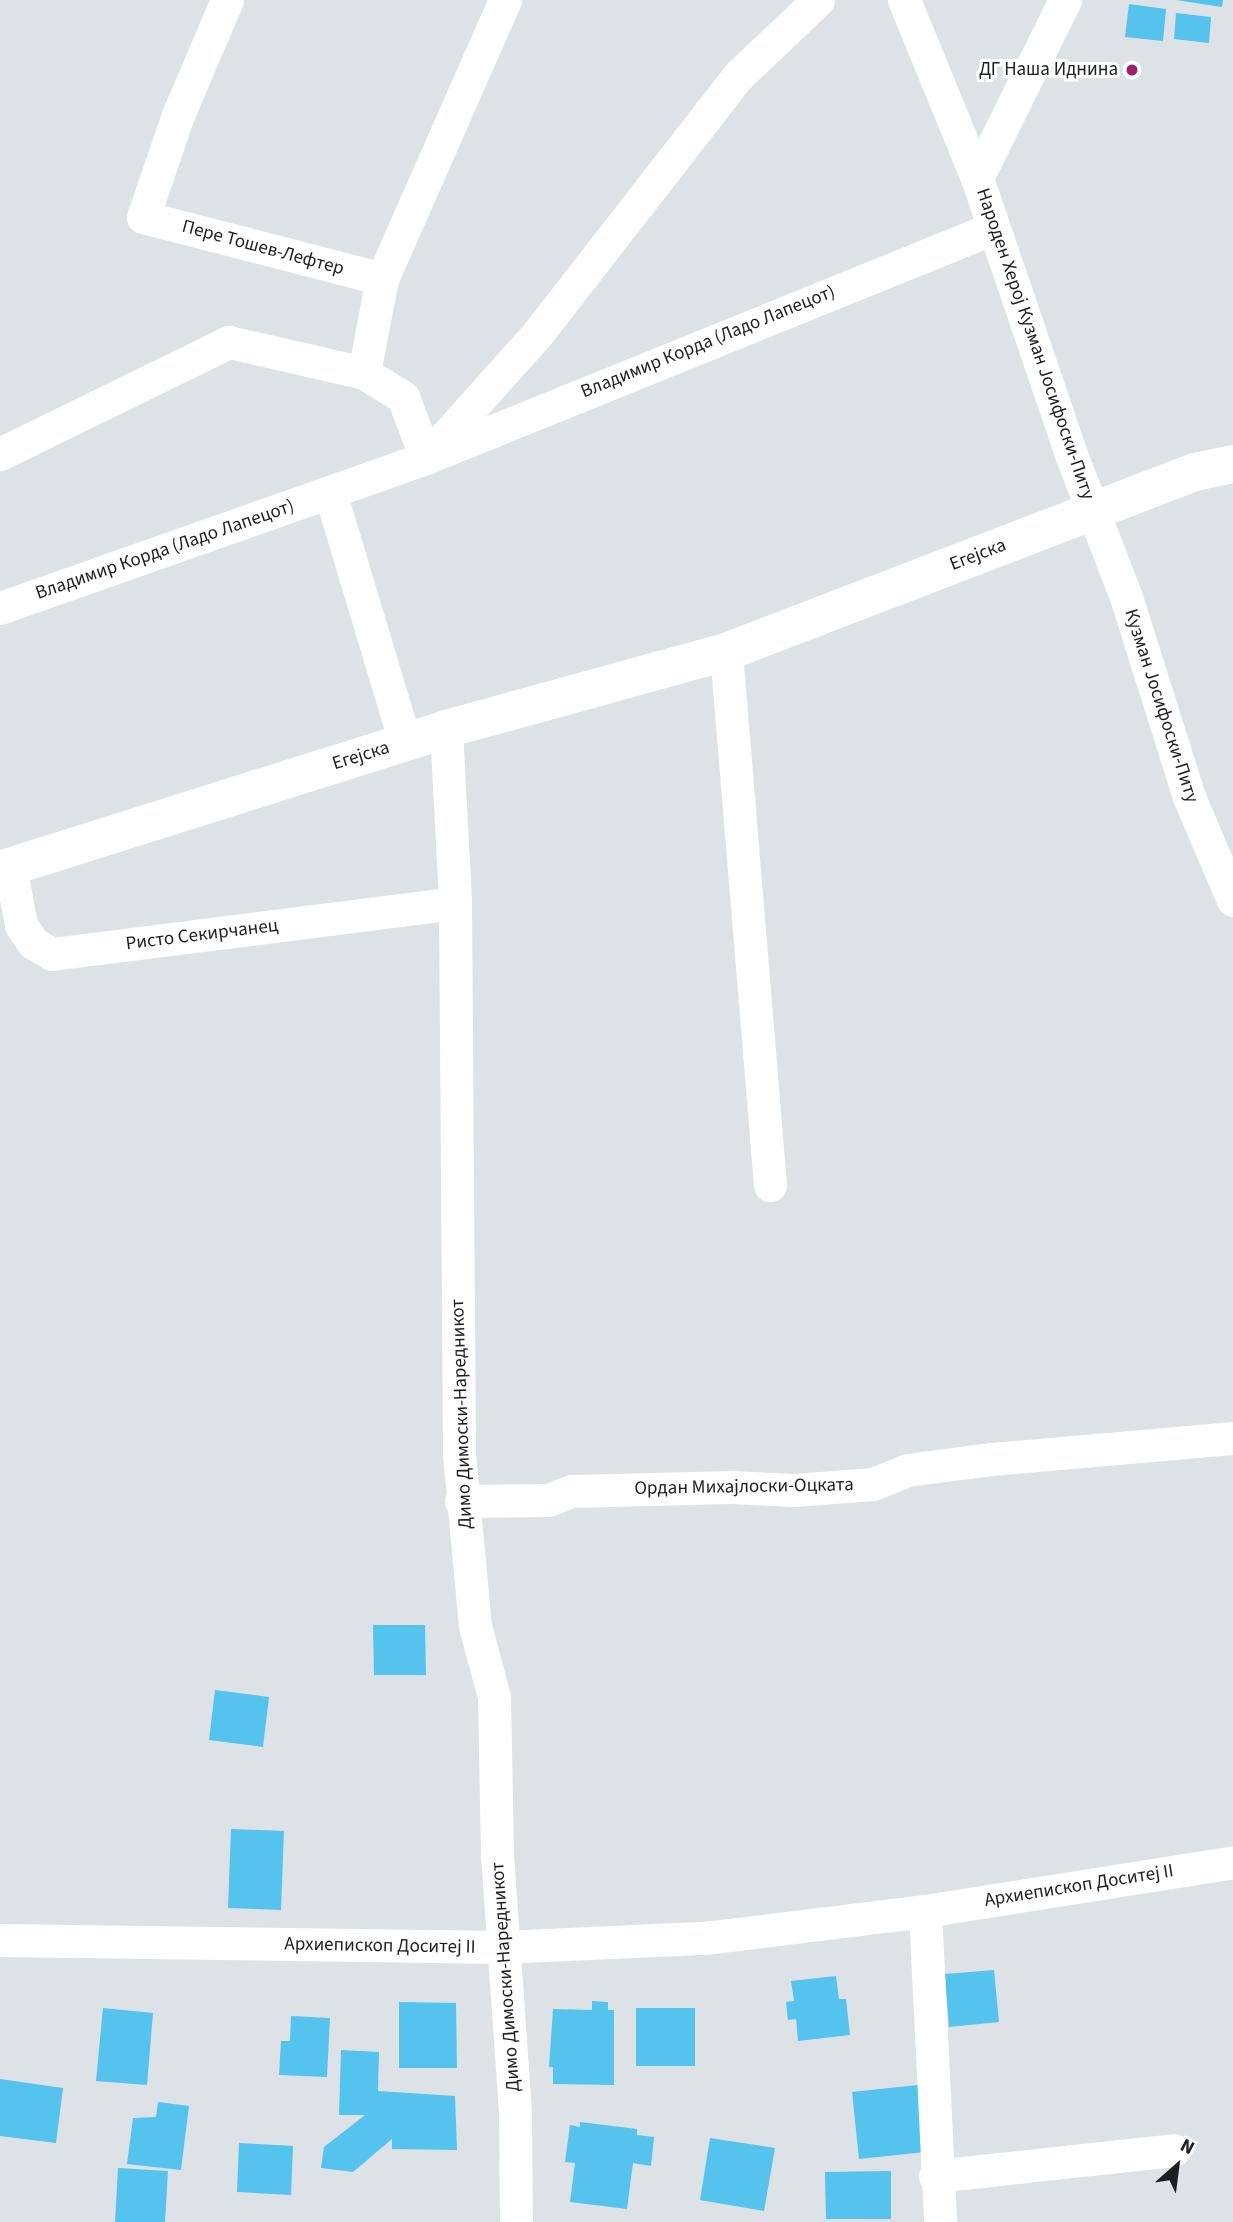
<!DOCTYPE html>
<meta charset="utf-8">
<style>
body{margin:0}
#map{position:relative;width:1233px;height:2222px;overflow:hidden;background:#dce2e5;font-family:"Source Sans 3",sans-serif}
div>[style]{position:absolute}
.building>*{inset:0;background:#54c4ef}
.minor>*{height:33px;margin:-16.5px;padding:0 16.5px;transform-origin:16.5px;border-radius:16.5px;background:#fff}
.tertiary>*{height:38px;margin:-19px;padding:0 19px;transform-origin:19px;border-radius:19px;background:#fff}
.dots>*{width:19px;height:19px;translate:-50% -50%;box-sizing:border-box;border:4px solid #fff;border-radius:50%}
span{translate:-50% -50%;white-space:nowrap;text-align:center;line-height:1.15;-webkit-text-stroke:6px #fff;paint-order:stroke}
.poi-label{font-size:19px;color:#1c1e1f}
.right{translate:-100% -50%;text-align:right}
.street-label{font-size:19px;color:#1c1e1f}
.north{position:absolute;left:1142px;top:2131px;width:70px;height:70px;-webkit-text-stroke:5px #fff;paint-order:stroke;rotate:28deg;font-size:19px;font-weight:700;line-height:28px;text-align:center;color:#1c1e1f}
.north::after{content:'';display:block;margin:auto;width:24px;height:32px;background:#1c1e1f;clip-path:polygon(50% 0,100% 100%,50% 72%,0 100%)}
</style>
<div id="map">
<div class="building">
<i style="clip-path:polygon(1176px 0,1223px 0,1222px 7px)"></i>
<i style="clip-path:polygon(1129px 4px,1166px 9px,1163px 41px,1125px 37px)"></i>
<i style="clip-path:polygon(1176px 13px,1211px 17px,1209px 43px,1174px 39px)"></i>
<i style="clip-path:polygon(373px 1625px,425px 1625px,426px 1675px,374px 1675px)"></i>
<i style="clip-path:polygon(215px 1690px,269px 1697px,263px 1747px,209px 1740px)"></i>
<i style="clip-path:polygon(231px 1829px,284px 1831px,281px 1910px,228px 1908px)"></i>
<i style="clip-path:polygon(994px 1970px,999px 2022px,949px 2027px,945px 1974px)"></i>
<i style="clip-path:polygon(836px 1976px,839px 1999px,846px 1999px,850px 2035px,798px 2041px,796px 2019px,788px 2020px,786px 2002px,794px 2001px,791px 1981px)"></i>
<i style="clip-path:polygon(592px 2001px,608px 2002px,608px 2010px,614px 2010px,614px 2085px,553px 2084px,553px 2067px,549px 2067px,553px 2009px,592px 2010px)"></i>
<i style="clip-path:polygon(399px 2002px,456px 2003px,457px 2068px,399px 2068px)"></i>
<i style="clip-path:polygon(103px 2008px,153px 2013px,147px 2085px,96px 2081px)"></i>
<i style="clip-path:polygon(636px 2008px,695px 2008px,695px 2066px,636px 2066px)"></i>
<i style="clip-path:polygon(291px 2016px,330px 2018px,327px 2077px,279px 2075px,281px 2041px,290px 2041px)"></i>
<i style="clip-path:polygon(341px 2050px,379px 2052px,378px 2091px,455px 2096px,457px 2150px,392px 2149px,392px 2139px,353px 2172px,321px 2168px,324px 2147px,365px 2115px,339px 2115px)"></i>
<i style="clip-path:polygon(0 2079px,63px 2088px,56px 2143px,0 2136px)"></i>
<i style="clip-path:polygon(918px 2085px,925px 2152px,859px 2159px,852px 2092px)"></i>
<i style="clip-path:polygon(158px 2102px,189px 2106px,181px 2170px,127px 2164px,133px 2118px,156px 2117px)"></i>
<i style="clip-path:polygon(580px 2122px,637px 2129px,637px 2135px,654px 2137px,651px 2166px,633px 2163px,627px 2209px,570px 2202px,575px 2163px,565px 2162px,570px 2125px,580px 2127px)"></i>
<i style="clip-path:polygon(710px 2138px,775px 2148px,764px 2211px,700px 2200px)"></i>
<i style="clip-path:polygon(239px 2143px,293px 2146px,291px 2195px,237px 2192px)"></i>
<i style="clip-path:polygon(118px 2168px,168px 2171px,165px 2222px,115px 2222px)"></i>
<i style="clip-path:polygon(891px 2171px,891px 2219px,826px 2219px,825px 2172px)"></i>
</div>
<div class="minor">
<i style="left:227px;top:0;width:125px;rotate:113.1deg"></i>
<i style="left:178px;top:115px;width:108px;rotate:108.9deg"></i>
<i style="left:143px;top:217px;width:247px;rotate:14.5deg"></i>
<i style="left:904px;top:0;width:192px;rotate:67.7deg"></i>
<i style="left:977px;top:178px;width:295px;rotate:71.2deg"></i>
<i style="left:1072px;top:457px;width:150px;rotate:68.9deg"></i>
<i style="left:1126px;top:597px;width:210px;rotate:72.5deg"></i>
<i style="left:1189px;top:797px;width:112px;rotate:66.9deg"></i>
<i style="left:977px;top:178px;width:199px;rotate:-63.7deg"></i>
<i style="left:364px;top:373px;width:96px;rotate:-79.2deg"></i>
<i style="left:382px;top:279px;width:305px;rotate:-66.2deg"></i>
<i style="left:0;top:454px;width:255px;rotate:-26.1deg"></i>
<i style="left:229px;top:342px;width:139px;rotate:12.9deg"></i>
<i style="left:364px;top:373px;width:46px;rotate:31.6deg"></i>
<i style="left:403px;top:397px;width:65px;rotate:69.3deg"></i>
<i style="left:426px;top:458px;width:168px;rotate:-48.1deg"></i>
<i style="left:538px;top:333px;width:327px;rotate:-52.1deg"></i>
<i style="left:739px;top:75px;width:109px;rotate:-43.5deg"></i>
<i style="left:330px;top:492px;width:261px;rotate:73.3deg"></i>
<i style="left:0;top:608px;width:452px;rotate:-19.4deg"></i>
<i style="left:426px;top:458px;width:610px;rotate:-22.06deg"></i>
<i style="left:726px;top:652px;width:535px;rotate:85.28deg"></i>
<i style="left:446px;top:729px;width:174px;rotate:87deg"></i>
<i style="left:455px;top:903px;width:551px;rotate:89.58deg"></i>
<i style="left:459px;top:1454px;width:173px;rotate:84.7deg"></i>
<i style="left:475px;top:1626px;width:73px;rotate:75deg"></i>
<i style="left:494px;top:1697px;width:157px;rotate:88.9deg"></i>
<i style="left:497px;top:1854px;width:259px;rotate:86deg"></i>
<i style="left:515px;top:2112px;width:110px;rotate:89.5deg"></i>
<i style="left:10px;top:866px;width:60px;rotate:79.4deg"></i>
<i style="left:21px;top:925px;width:22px;rotate:56deg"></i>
<i style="left:33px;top:943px;width:22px;rotate:30deg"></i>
<i style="left:52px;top:954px;width:406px;rotate:-7.2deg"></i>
<i style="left:461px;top:1501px;width:87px;rotate:-0.7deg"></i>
<i style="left:548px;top:1500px;width:26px;rotate:-21deg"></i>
<i style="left:572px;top:1491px;width:159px;rotate:-1.4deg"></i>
<i style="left:731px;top:1487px;width:63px;rotate:2.7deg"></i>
<i style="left:794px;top:1490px;width:79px;rotate:-4.3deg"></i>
<i style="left:873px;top:1484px;width:37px;rotate:-22deg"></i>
<i style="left:907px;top:1470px;width:86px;rotate:-7.4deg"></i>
<i style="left:992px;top:1459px;width:242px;rotate:-5deg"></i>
<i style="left:925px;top:1911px;width:311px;rotate:87.2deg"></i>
<i style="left:0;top:1940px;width:503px;rotate:0.8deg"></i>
<i style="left:503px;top:1947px;width:202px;rotate:-2.6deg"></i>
<i style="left:705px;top:1938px;width:222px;rotate:-7deg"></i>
<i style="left:925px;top:1911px;width:312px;rotate:-9deg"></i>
<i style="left:935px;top:2176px;width:240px;rotate:-6.2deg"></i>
</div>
<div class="tertiary">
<i style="left:0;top:870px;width:468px;rotate:-17.5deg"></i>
<i style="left:446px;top:729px;width:290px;rotate:-15.4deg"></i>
<i style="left:726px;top:652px;width:502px;rotate:-21deg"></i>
<i style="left:1195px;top:472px;width:39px;rotate:-12deg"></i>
</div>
<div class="dots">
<i style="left:1132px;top:70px;background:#a01e6f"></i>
</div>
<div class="poi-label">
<span class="right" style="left:1118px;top:70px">ДГ Наша Иднина</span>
</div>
<div class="street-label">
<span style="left:263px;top:248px;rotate:15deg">Пере Тошев-Лефтер</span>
<span style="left:708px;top:342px;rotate:-22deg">Владимир Корда (Ладо Лапецот)</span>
<span style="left:1035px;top:344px;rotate:71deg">Народен Херој Кузман Јосифоски-Питу</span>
<span style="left:165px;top:550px;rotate:-19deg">Владимир Корда (Ладо Лапецот)</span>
<span style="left:978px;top:555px;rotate:-21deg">Егејска</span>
<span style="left:1161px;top:706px;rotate:72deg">Кузман Јосифоски-Питу</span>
<span style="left:361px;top:756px;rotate:-17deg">Егејска</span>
<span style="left:202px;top:935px;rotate:-7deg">Ристо Секирчанец</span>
<span style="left:462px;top:1414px;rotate:-92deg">Димо Димоски-Наредникот</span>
<span style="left:744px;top:1487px;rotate:-1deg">Ордан Михајлоски-Оцката</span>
<span style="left:1079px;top:1886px;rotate:-9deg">Архиепископ Доситеј II</span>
<span style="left:380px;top:1946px;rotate:1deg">Архиепископ Доситеј II</span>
<span style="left:506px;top:1977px;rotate:-94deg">Димо Димоски-Наредникот</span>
</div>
<div class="north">N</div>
</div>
